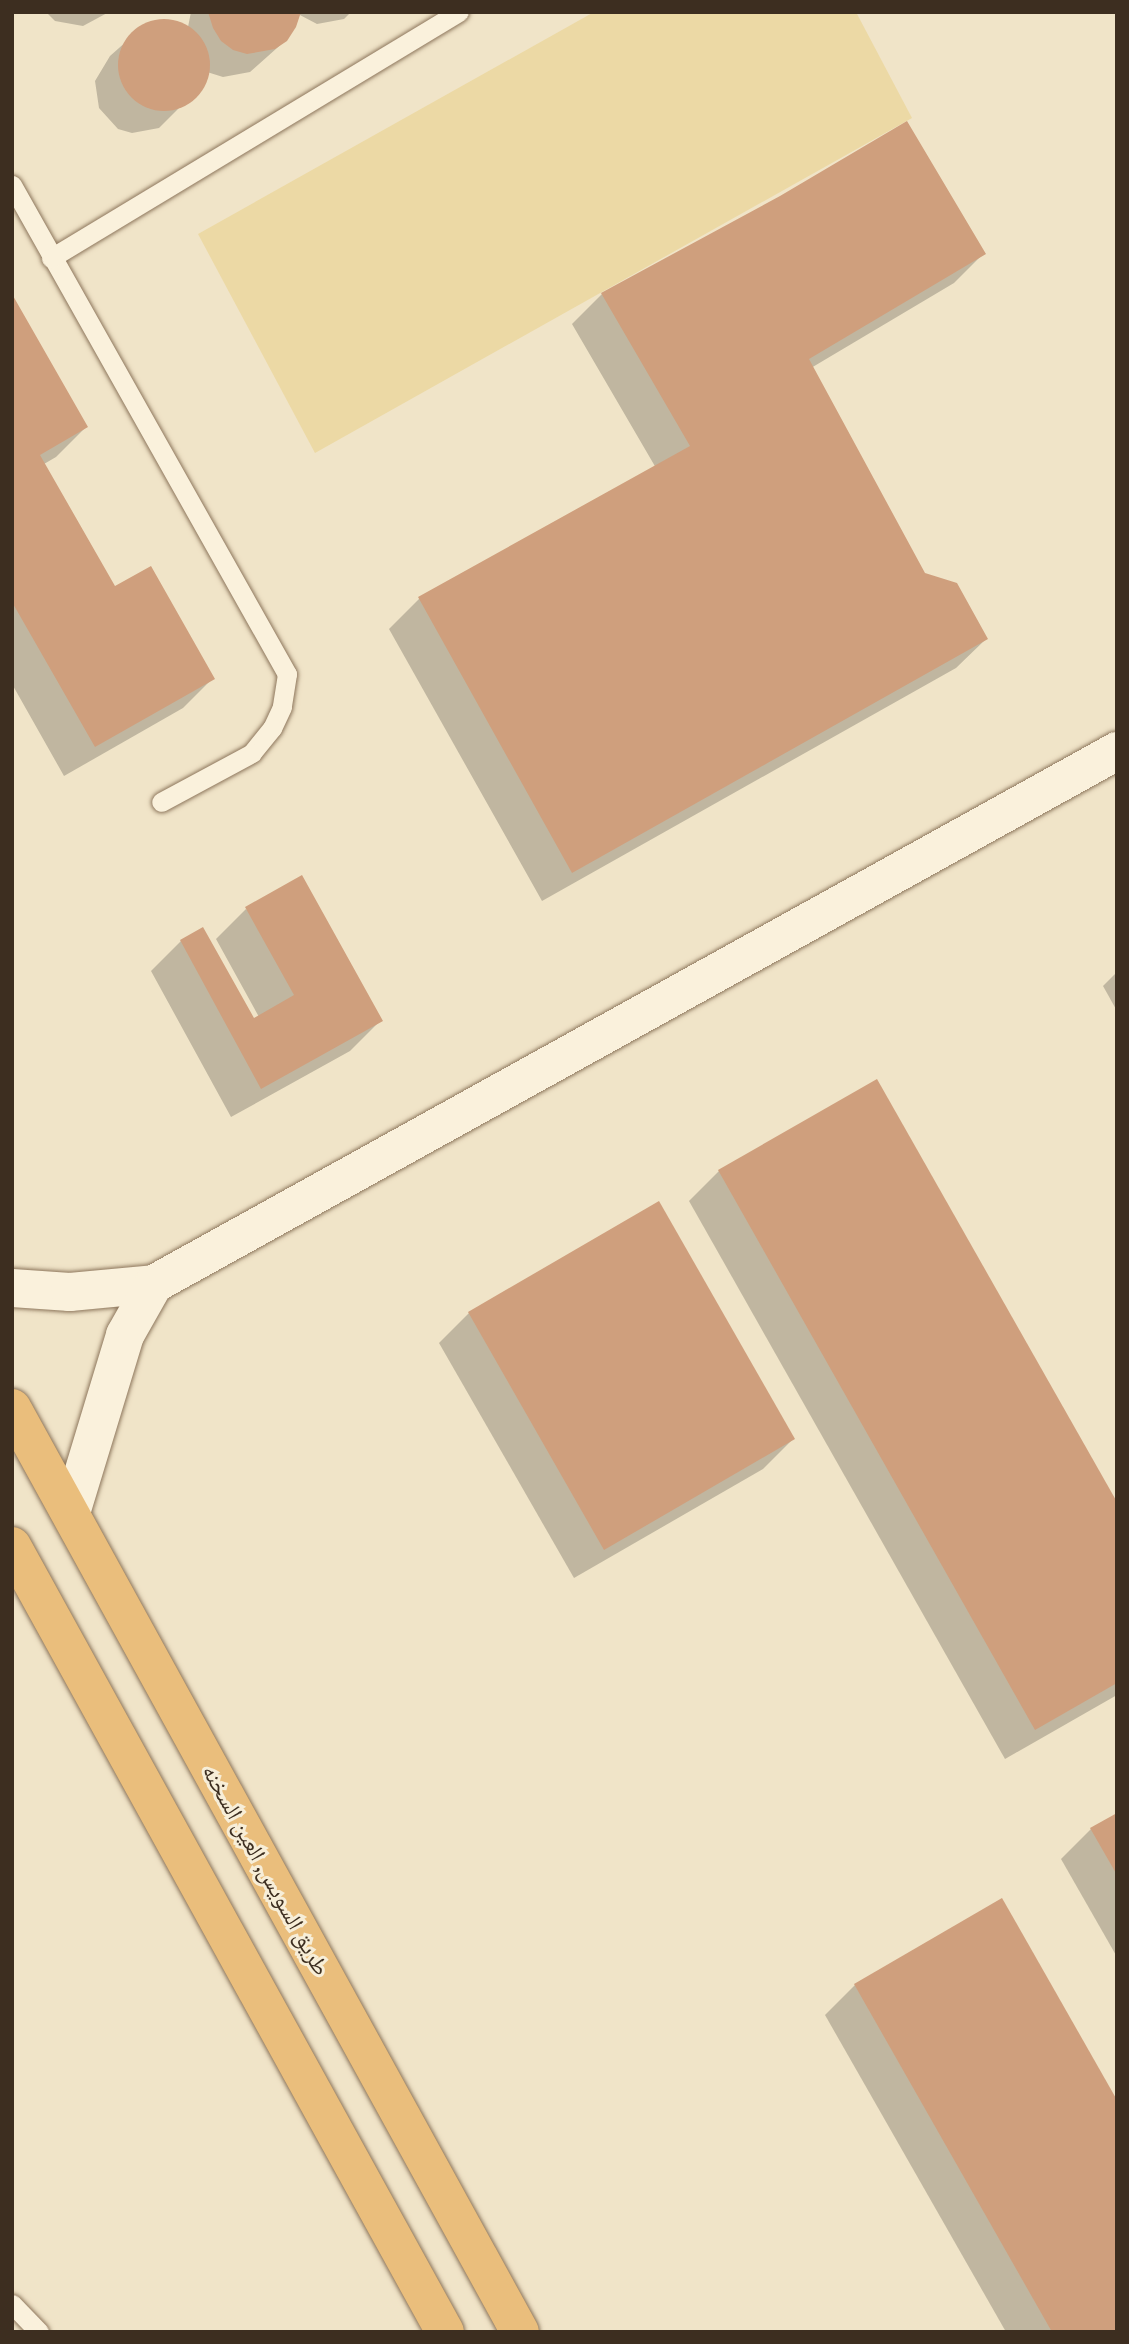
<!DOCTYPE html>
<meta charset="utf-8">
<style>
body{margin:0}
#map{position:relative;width:1129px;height:2344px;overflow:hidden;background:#f0e4c8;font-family:"PT Serif","Noto Naskh Arabic",serif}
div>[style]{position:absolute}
.sand>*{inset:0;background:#ecd9a5}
.shadow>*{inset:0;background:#0003}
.building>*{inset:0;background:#cf9f7d}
.round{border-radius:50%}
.roads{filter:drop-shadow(0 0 2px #8d765c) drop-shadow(0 0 2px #8d765c)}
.service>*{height:19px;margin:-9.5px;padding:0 9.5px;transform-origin:9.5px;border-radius:9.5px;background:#faf1dc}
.minor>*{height:38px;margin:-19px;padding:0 19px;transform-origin:19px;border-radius:19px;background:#faf1dc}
.trunk>*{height:38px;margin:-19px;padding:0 19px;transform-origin:19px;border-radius:19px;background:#eabe7c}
span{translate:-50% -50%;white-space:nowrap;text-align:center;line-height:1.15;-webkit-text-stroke:6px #f7eed8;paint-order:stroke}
.street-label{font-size:23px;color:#3d2e20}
.frame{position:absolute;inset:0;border:14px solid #3d2e20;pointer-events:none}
</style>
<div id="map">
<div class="sand">
<i style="clip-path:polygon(594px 12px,856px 12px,912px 118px,315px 453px,198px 234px)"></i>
</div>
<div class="shadow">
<i style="clip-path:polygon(46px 12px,109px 12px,83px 26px,55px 21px)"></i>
<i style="clip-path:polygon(191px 12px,351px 12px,344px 19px,317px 24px,298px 14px,286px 40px,250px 72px,223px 77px,207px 72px,204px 83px,159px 128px,132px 133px,118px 129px,99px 108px,95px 81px,110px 56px,146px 24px,161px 20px,188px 27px)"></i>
<i style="clip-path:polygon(781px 197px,984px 253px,954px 283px,811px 368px,924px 574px,986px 639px,956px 668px,542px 901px,389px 629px,419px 599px,656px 468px,572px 324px,602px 294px)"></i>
<i style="clip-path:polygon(12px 298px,86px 427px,56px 457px,44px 464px,114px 588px,213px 678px,183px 708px,64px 776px,12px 684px)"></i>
<i style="clip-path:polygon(246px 909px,380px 1021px,350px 1051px,231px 1117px,151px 971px,181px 941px,253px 1020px,259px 1017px,216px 939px)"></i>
<i style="clip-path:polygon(1117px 972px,1117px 1011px,1103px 986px)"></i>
<i style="clip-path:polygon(876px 1081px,1117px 1506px,1117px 1695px,1005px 1759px,689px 1201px,719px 1171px)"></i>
<i style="clip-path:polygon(469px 1313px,793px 1439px,763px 1469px,574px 1578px,439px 1343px)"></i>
<i style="clip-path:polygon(1117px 1815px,1117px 1957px,1061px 1859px,1091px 1829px)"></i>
<i style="clip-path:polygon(855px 1985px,1117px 2332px,1006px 2332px,825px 2015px)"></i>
</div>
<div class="building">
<i style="clip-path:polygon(208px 12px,301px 12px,296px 27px,287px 41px,275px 49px,247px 54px,233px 50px,221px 41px,213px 28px)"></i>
<i class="round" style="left:118px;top:19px;width:92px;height:92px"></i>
<i style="clip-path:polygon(907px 121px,986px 254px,809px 359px,925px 573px,957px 583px,988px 639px,572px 873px,418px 597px,690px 446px,601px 293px,780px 196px)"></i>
<i style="clip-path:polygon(12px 294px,88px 427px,40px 455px,115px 586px,151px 566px,215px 679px,95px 747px,12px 602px)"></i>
<i style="clip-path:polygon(302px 875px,383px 1021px,261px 1089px,180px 940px,203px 927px,254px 1018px,294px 995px,245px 907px)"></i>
<i style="clip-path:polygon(877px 1079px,1117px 1502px,1117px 1683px,1035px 1730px,718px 1170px)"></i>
<i style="clip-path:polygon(659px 1201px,795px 1439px,604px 1550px,468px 1312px)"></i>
<i style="clip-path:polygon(1117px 1813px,1117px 1875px,1090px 1828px)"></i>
<i style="clip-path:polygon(1002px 1898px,1117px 2100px,1117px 2332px,1052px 2332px,854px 1984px)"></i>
</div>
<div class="roads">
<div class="service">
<i style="left:12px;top:185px;width:561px;rotate:60.65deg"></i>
<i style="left:287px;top:674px;width:33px;rotate:99deg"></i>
<i style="left:282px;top:707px;width:23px;rotate:115deg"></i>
<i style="left:272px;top:728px;width:32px;rotate:129deg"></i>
<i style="left:252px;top:753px;width:103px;rotate:151.7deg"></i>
<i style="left:51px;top:258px;width:476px;rotate:-31.1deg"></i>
<i style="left:12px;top:2304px;width:39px;rotate:46deg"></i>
</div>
<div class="minor">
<i style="left:12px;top:1288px;width:58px;rotate:3.9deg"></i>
<i style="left:70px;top:1292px;width:84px;rotate:-5.4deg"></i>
<i style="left:154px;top:1284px;width:1101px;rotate:-28.96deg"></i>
<i style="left:71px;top:1513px;width:186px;rotate:-73.1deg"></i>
<i style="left:125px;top:1335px;width:59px;rotate:-60.4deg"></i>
</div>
<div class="trunk">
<i style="left:12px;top:1408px;width:1054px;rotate:61.2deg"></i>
<i style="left:12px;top:1546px;width:897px;rotate:61.15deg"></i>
</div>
</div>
<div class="street-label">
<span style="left:266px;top:1870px;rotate:61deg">طريق السويس, العين السخنه</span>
</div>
<div class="frame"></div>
</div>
